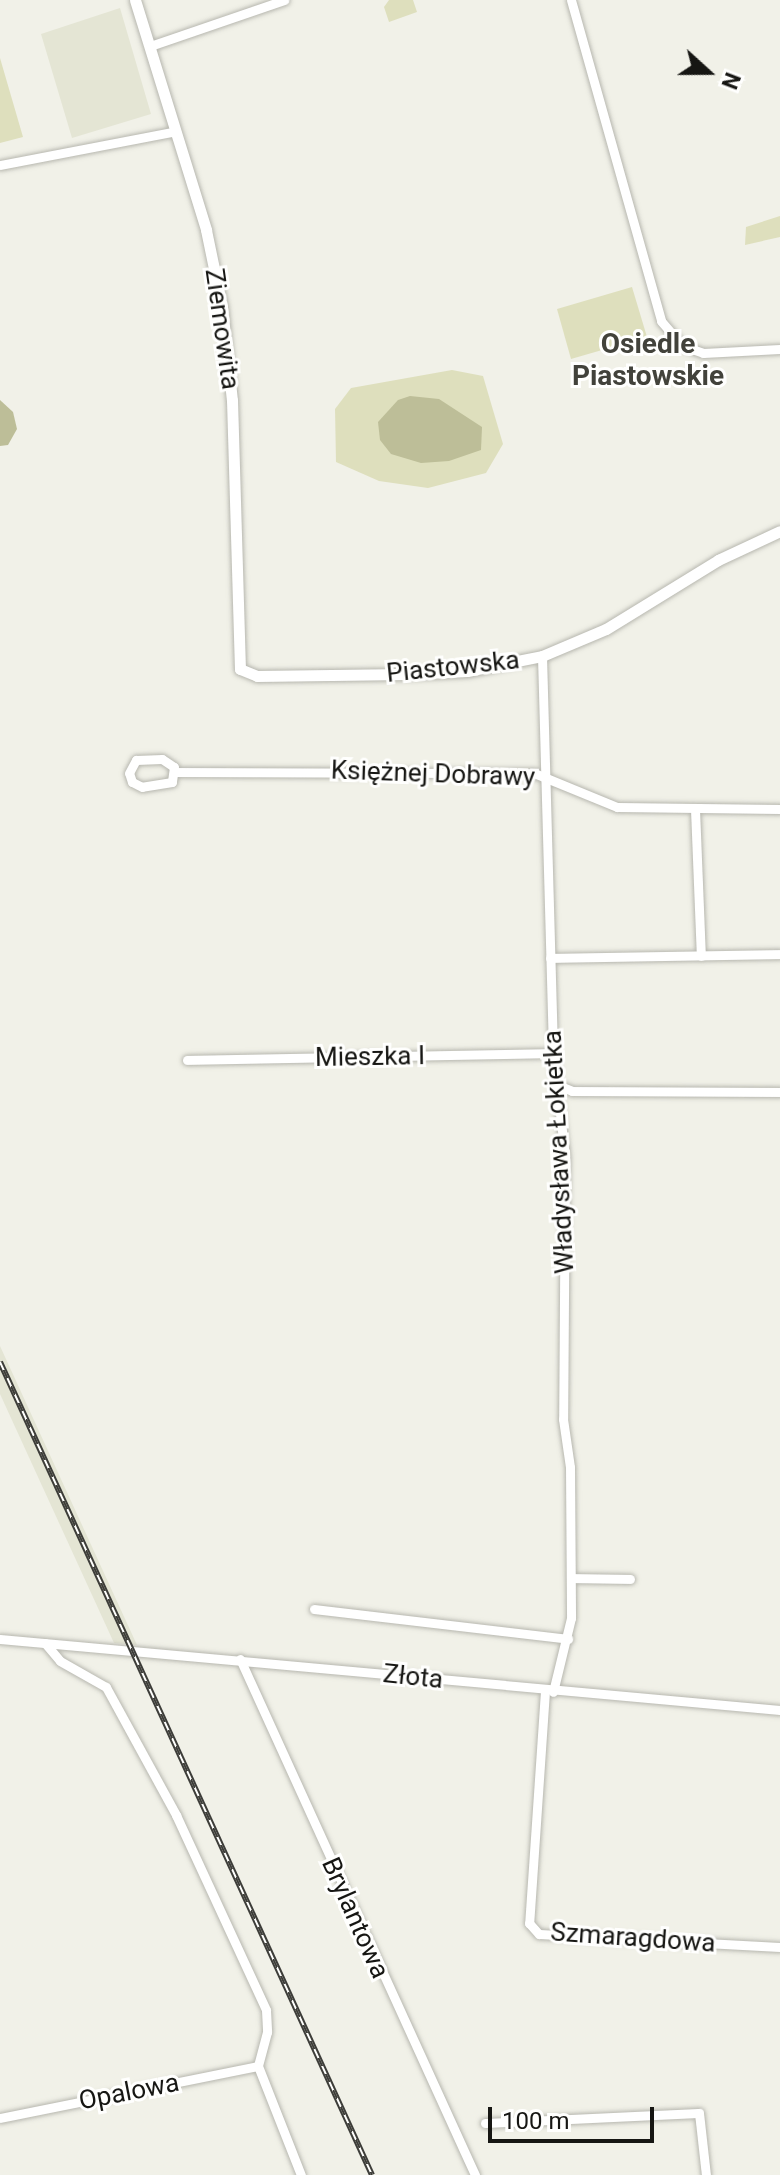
<!DOCTYPE html>
<meta charset="utf-8">
<style>
body{margin:0}
#map{position:relative;width:780px;height:2175px;overflow:hidden;background:#f1f1e8;font-family:Roboto,sans-serif}
div>[style]{position:absolute}
.built>*{inset:0;background:#e4e5d4}
.green>*{inset:0;background:#dedfbd}
.water>*{inset:0;background:#bdbe98}
.roads{filter:drop-shadow(0 0 2px #b7b7af) drop-shadow(0 0 2px #b7b7af)}
.minor>*{height:9px;margin:-4.5px;padding:0 4.5px;transform-origin:4.5px;border-radius:4.5px;background:#fff}
.tertiary>*{height:11px;margin:-5.5px;padding:0 5.5px;transform-origin:5.5px;border-radius:5.5px;background:#fff}
.rail>*{height:6px;margin-top:-3px;transform-origin:0;background:repeating-linear-gradient(90deg,#fffffe 0 9px,#3d3d39 0 18px);box-sizing:border-box;border-block:2px solid #3d3d39}
span{translate:-50% -50%;white-space:nowrap;text-align:center;line-height:1.15;-webkit-text-stroke:6px #fffffe;paint-order:stroke}
.street-label{font-size:26px;color:#161613}
.neighbourhood-label{font-size:28px;color:#42423b;font-weight:700}
.north{position:absolute;left:668px;top:32px;width:80px;height:80px;-webkit-text-stroke:6px #fffffe;paint-order:stroke;rotate:111deg;font-size:22px;font-weight:700;line-height:32px;text-align:center;color:#161613}
.north::after{content:'';display:block;margin:auto;width:28px;height:36px;background:#161613;clip-path:polygon(50% 0,100% 100%,50% 72%,0 100%)}
.scale{position:absolute;left:488px;top:2107px;width:166px;height:36px;box-sizing:border-box;border:4px solid #161613;border-top:0;padding-left:10px;font-size:24px;line-height:28px;white-space:nowrap;color:#161613;-webkit-text-stroke:6px #fffffe;paint-order:stroke}
</style>
<div id="map">
<div class="built">
<i style="clip-path:polygon(120px 8px,151px 114px,72px 138px,41px 34px)"></i>
<i style="clip-path:polygon(0 1346px,137px 1645px,114px 1643px,0 1394px)"></i>
</div>
<div class="green">
<i style="clip-path:polygon(389px 0,413px 0,417px 12px,389px 22px,384px 7px)"></i>
<i style="clip-path:polygon(0 58px,23px 137px,0 143px)"></i>
<i style="clip-path:polygon(780px 216px,780px 237px,745px 245px,746px 227px)"></i>
<i style="clip-path:polygon(632px 287px,647px 337px,571px 359px,557px 309px)"></i>
<i style="clip-path:polygon(452px 370px,483px 376px,503px 444px,486px 473px,428px 488px,379px 481px,336px 462px,335px 409px,351px 388px)"></i>
</div>
<div class="water">
<i style="clip-path:polygon(410px 396px,439px 399px,482px 427px,481px 450px,449px 461px,421px 463px,391px 454px,380px 440px,378px 422px,398px 400px)"></i>
<i style="clip-path:polygon(0 400px,13px 412px,17px 429px,8px 445px,0 446px)"></i>
</div>
<div class="roads">
<div class="minor">
<i style="left:571px;top:0;width:333px;rotate:74.3deg"></i>
<i style="left:661px;top:321px;width:33px;rotate:49deg"></i>
<i style="left:683px;top:346px;width:21px;rotate:19deg"></i>
<i style="left:703px;top:353px;width:77px;rotate:-3deg"></i>
<i style="left:150px;top:46px;width:142px;rotate:-18.9deg"></i>
<i style="left:0;top:165px;width:179px;rotate:-10.9deg"></i>
<i style="left:542px;top:656px;width:397px;rotate:88.4deg"></i>
<i style="left:553px;top:1053px;width:104px;rotate:83.4deg"></i>
<i style="left:565px;top:1156px;width:263px;rotate:90.4deg"></i>
<i style="left:563px;top:1419px;width:49px;rotate:81.7deg"></i>
<i style="left:570px;top:1467px;width:151px;rotate:89.6deg"></i>
<i style="left:571px;top:1618px;width:76px;rotate:103.7deg"></i>
<i style="left:162px;top:759px;width:14px;rotate:34deg"></i>
<i style="left:174px;top:767px;width:15px;rotate:98deg"></i>
<i style="left:172px;top:782px;width:30px;rotate:171deg"></i>
<i style="left:142px;top:787px;width:11px;rotate:-153deg"></i>
<i style="left:132px;top:782px;width:9px;rotate:-108deg"></i>
<i style="left:129px;top:773px;width:15px;rotate:-62deg"></i>
<i style="left:136px;top:760px;width:26px;rotate:-2deg"></i>
<i style="left:175px;top:772px;width:359px;rotate:0.2deg"></i>
<i style="left:534px;top:773px;width:90px;rotate:22.3deg"></i>
<i style="left:617px;top:807px;width:163px;rotate:0.7deg"></i>
<i style="left:695px;top:809px;width:147px;rotate:87.7deg"></i>
<i style="left:550px;top:958px;width:230px;rotate:-1deg"></i>
<i style="left:187px;top:1060px;width:366px;rotate:-1.1deg"></i>
<i style="left:555px;top:1084px;width:18px;rotate:22deg"></i>
<i style="left:572px;top:1091px;width:208px;rotate:0.3deg"></i>
<i style="left:571px;top:1578px;width:59px;rotate:1deg"></i>
<i style="left:314px;top:1609px;width:256px;rotate:6.7deg"></i>
<i style="left:0;top:1639px;width:783px;rotate:5.2deg"></i>
<i style="left:45px;top:1643px;width:23px;rotate:50deg"></i>
<i style="left:60px;top:1661px;width:53px;rotate:29.5deg"></i>
<i style="left:106px;top:1687px;width:146px;rotate:61.3deg"></i>
<i style="left:176px;top:1815px;width:215px;rotate:65.2deg"></i>
<i style="left:266px;top:2010px;width:22px;rotate:87deg"></i>
<i style="left:267px;top:2032px;width:35px;rotate:105deg"></i>
<i style="left:258px;top:2066px;width:117px;rotate:68.5deg"></i>
<i style="left:240px;top:1659px;width:567px;rotate:65.51deg"></i>
<i style="left:545px;top:1691px;width:233px;rotate:93.9deg"></i>
<i style="left:529px;top:1923px;width:15px;rotate:48deg"></i>
<i style="left:539px;top:1934px;width:241px;rotate:3.1deg"></i>
<i style="left:0;top:2118px;width:263px;rotate:-11.4deg"></i>
<i style="left:485px;top:2123px;width:214px;rotate:-2.7deg"></i>
<i style="left:699px;top:2113px;width:62px;rotate:83.6deg"></i>
</div>
<div class="tertiary">
<i style="left:135px;top:0;width:241px;rotate:72.8deg"></i>
<i style="left:206px;top:230px;width:79px;rotate:78.3deg"></i>
<i style="left:222px;top:307px;width:94px;rotate:83.9deg"></i>
<i style="left:232px;top:400px;width:269px;rotate:88.3deg"></i>
<i style="left:240px;top:669px;width:18px;rotate:22deg"></i>
<i style="left:257px;top:676px;width:149px;rotate:-0.8deg"></i>
<i style="left:406px;top:674px;width:61px;rotate:-2.8deg"></i>
<i style="left:467px;top:671px;width:76px;rotate:-11.3deg"></i>
<i style="left:542px;top:656px;width:69px;rotate:-22.9deg"></i>
<i style="left:606px;top:629px;width:132px;rotate:-31.6deg"></i>
<i style="left:718px;top:560px;width:68px;rotate:-25.1deg"></i>
</div>
</div>
<div class="rail">
<i style="left:0;top:1362px;width:894px;rotate:65.41deg"></i>
</div>
<div class="street-label">
<span style="left:222px;top:329px;rotate:82deg">Ziemowita</span>
<span style="left:453px;top:667px;rotate:-6deg">Piastowska</span>
<span style="left:433px;top:774px;rotate:2deg">Księżnej Dobrawy</span>
<span style="left:370px;top:1057px;rotate:-1deg">Mieszka I</span>
<span style="left:559px;top:1152px;rotate:-93deg">Władysława Łokietka</span>
<span style="left:413px;top:1677px;rotate:6deg">Złota</span>
<span style="left:355px;top:1918px;rotate:66deg">Brylantowa</span>
<span style="left:633px;top:1938px;rotate:4deg">Szmaragdowa</span>
<span style="left:129px;top:2092px;rotate:-11deg">Opalowa</span>
</div>
<div class="neighbourhood-label">
<span style="left:648px;top:360px">Osiedle<br>Piastowskie</span>
</div>
<div class="north">N</div>
<div class="scale">100 m</div>
</div>
